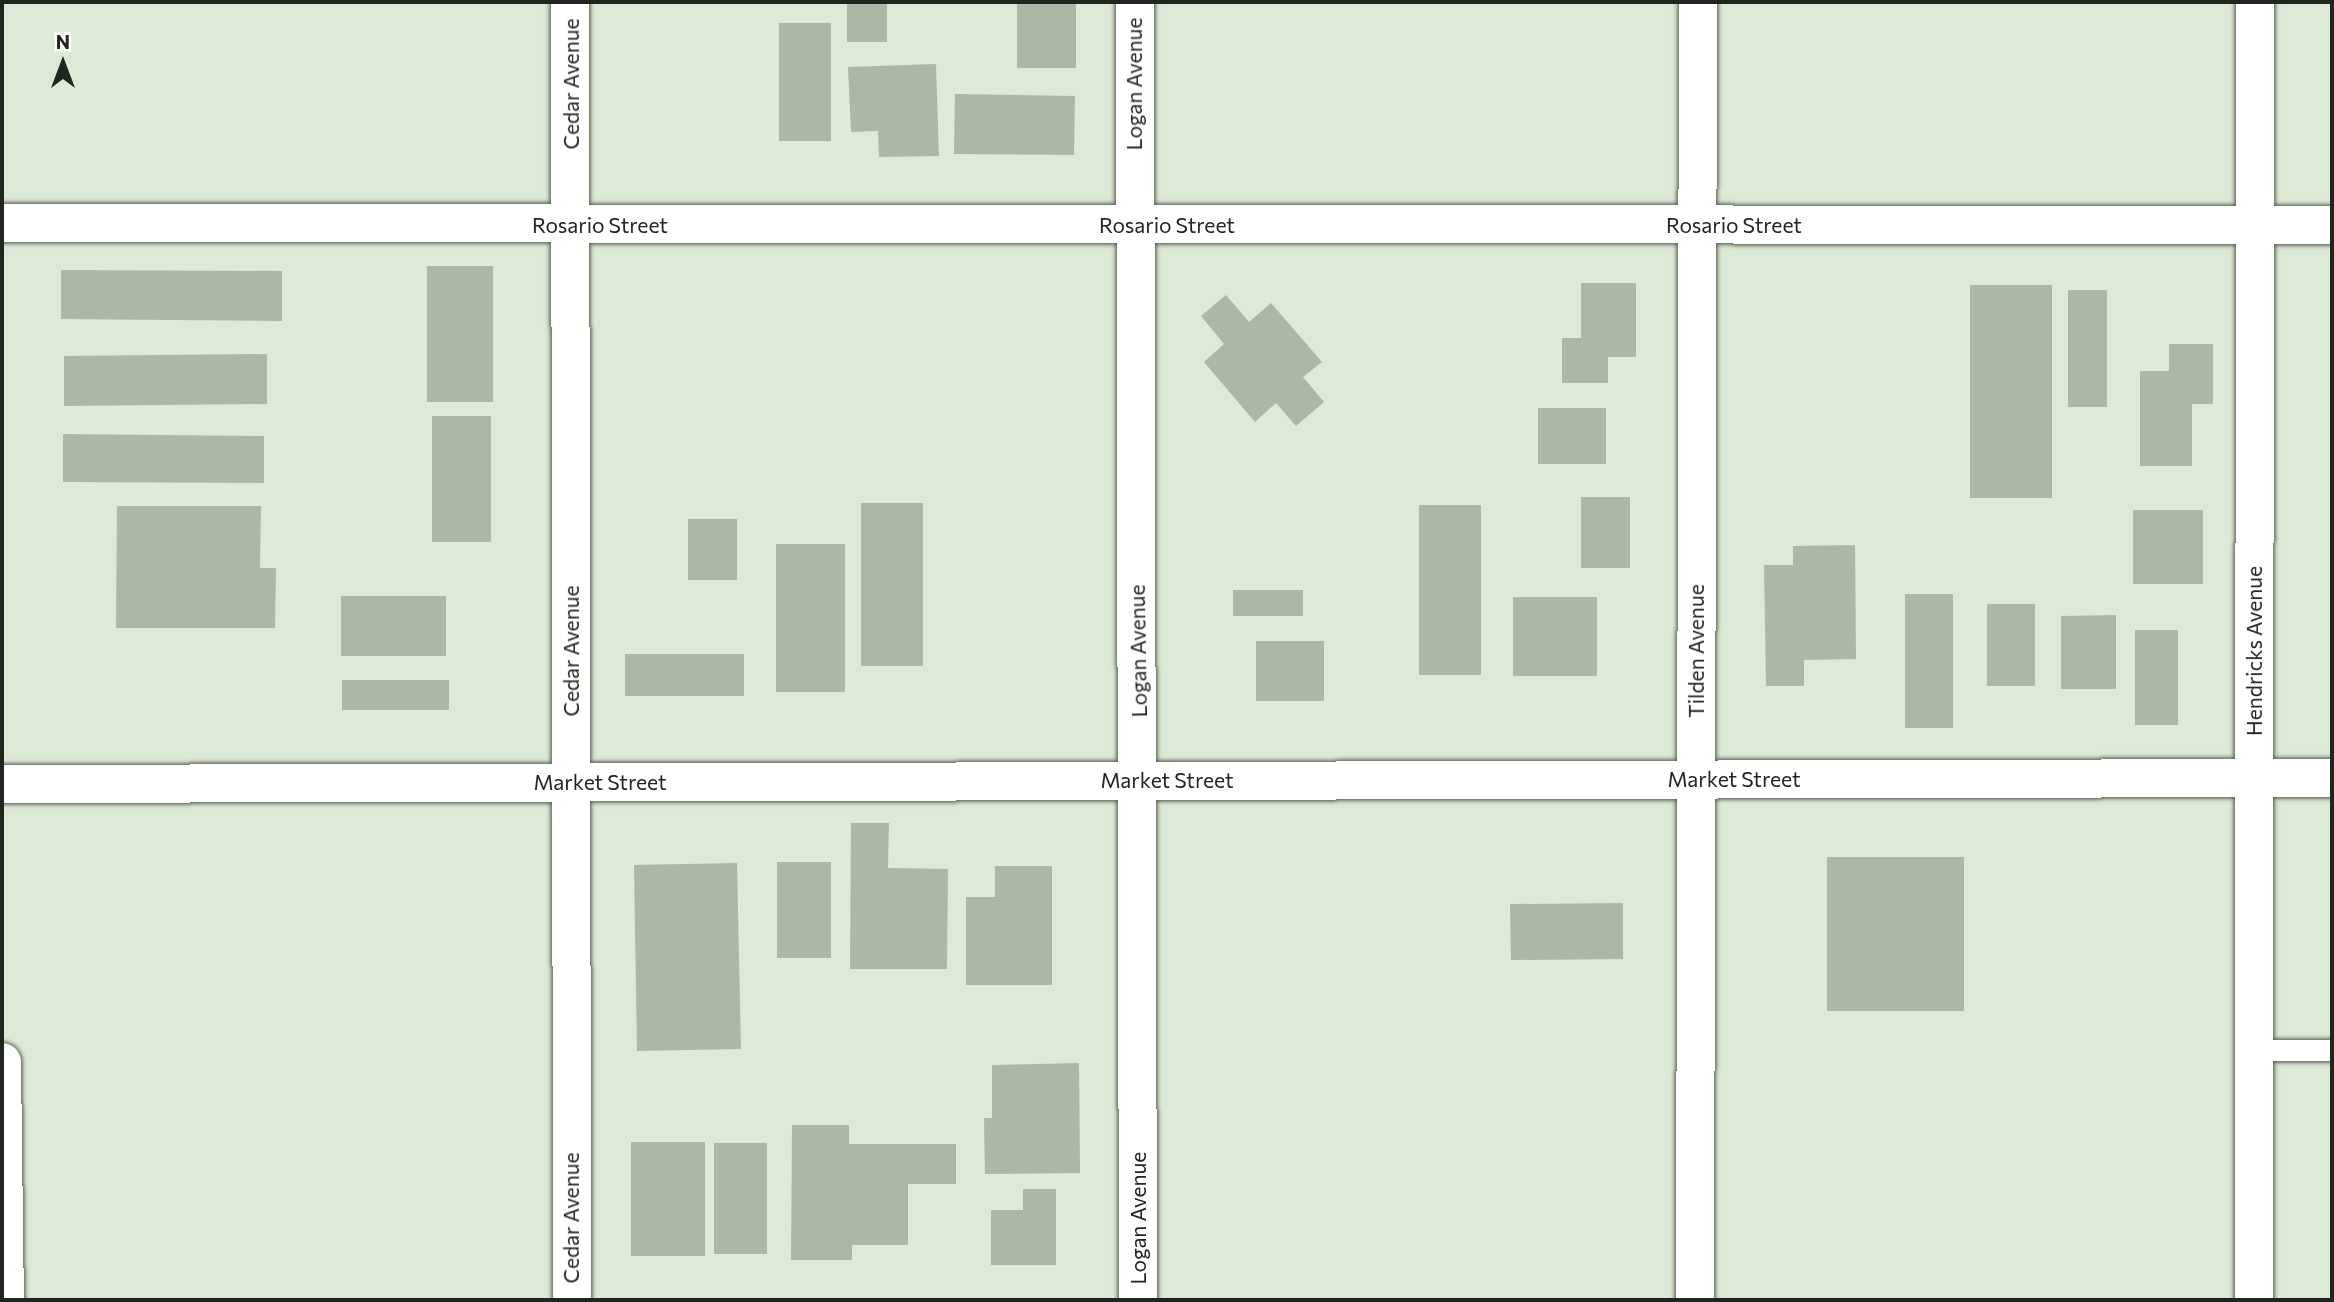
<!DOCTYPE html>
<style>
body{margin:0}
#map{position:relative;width:2334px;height:1302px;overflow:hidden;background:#ddead5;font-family:Commissioner,sans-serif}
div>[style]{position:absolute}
.building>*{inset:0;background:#abb8a4}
.roads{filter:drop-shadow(0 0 2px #576250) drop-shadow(0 0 2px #576250)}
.service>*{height:21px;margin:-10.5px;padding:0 10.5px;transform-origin:10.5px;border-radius:10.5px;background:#fff}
.minor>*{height:38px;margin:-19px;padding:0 19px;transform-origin:19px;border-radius:19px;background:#fff}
.tertiary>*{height:38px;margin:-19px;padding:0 19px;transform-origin:19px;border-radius:19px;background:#fff}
span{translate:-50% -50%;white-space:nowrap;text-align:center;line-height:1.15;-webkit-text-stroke:5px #fff;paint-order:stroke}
.street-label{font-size:21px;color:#20251d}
.frame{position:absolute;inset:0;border:4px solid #20251d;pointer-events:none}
.north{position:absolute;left:28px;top:28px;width:70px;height:70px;-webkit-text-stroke:5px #fff;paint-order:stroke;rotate:0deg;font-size:19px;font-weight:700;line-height:28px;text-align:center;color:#20251d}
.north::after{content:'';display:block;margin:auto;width:24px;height:32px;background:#20251d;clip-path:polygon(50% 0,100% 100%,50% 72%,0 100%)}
</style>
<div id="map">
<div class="building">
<i style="clip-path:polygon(847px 2px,887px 2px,887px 42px,847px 42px)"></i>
<i style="clip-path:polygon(1017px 2px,1076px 2px,1076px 68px,1017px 68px)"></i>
<i style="clip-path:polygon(779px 23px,831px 23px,831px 141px,779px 141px)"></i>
<i style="clip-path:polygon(936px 64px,939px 156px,879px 157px,878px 131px,851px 132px,848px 67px)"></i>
<i style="clip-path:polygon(955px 94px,1075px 96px,1074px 155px,954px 154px)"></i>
<i style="clip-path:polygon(427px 266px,493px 266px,493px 402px,427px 402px)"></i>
<i style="clip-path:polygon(61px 270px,282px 271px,282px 321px,61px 319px)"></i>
<i style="clip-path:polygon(1581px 283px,1636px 283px,1636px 357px,1608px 357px,1608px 383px,1562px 383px,1562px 338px,1581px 338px)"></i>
<i style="clip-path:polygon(1970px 285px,2052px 285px,2052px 498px,1970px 498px)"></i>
<i style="clip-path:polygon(2068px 290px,2107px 290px,2107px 407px,2068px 407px)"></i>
<i style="clip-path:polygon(1226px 295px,1249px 322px,1271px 303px,1322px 362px,1303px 377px,1324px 402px,1296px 426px,1276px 403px,1255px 422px,1204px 362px,1224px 344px,1201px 316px)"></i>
<i style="clip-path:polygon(2169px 344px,2213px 344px,2213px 404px,2192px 404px,2192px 466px,2140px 466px,2140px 371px,2169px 371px)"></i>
<i style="clip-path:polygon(267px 354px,267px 404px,64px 406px,64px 356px)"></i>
<i style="clip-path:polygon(1538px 408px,1606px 408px,1606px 464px,1538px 464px)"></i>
<i style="clip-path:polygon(432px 416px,491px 416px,491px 542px,432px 542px)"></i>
<i style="clip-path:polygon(63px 434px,264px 436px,264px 483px,63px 482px)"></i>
<i style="clip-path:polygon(1581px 497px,1630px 497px,1630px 568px,1581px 568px)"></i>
<i style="clip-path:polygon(861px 503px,923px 503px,923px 666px,861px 666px)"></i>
<i style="clip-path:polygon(1419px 505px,1481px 505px,1481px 675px,1419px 675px)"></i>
<i style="clip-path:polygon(117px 506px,261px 506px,260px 568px,276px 568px,275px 628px,116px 628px)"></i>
<i style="clip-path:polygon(2133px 510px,2203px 510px,2203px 584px,2133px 584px)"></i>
<i style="clip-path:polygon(688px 519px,737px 519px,737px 580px,688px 580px)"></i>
<i style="clip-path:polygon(776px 544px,845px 544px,845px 692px,776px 692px)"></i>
<i style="clip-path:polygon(1855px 545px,1856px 659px,1804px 660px,1804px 686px,1766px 686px,1764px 565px,1793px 565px,1793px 546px)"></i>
<i style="clip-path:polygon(1233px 590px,1303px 590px,1303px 616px,1233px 616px)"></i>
<i style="clip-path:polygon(1905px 594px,1953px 594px,1953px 728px,1905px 728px)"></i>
<i style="clip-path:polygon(341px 596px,446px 596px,446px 656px,341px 656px)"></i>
<i style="clip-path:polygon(1513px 597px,1597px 597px,1597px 676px,1513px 676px)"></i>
<i style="clip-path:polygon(1987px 604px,2035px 604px,2035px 686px,1987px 686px)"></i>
<i style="clip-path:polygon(2116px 615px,2116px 689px,2061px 689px,2061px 616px)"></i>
<i style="clip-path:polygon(2135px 630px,2178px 630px,2178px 725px,2135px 725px)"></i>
<i style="clip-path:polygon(1256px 641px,1324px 641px,1324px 701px,1256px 701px)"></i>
<i style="clip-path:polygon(625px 654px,744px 654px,744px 696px,625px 696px)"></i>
<i style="clip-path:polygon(342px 680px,449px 680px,449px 710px,342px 710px)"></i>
<i style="clip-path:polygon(851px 823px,889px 823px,888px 868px,948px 869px,947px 969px,850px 969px)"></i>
<i style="clip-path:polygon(1827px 857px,1964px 857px,1964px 1011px,1827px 1011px)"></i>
<i style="clip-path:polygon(777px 862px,831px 862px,831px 958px,777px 958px)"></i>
<i style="clip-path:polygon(737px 863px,741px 1049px,637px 1051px,634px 865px)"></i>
<i style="clip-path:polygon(995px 866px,1052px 866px,1052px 985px,966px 985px,966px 897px,995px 897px)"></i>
<i style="clip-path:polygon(1623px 903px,1623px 959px,1511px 960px,1510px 904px)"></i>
<i style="clip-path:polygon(1079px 1063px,1080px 1173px,985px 1174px,984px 1118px,992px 1118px,992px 1065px)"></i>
<i style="clip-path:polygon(792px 1125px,849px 1125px,849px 1144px,956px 1144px,956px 1184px,908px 1184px,908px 1245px,852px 1245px,852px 1260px,791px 1260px)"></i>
<i style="clip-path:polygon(631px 1142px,705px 1142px,705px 1256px,631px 1256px)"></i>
<i style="clip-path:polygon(714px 1143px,767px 1143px,767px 1254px,714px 1254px)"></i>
<i style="clip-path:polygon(1023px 1189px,1056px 1189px,1056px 1265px,991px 1265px,991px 1210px,1023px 1210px)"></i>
</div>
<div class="roads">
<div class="service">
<i style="left:2254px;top:1050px;width:78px"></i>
</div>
<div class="minor">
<i style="left:570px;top:2px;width:1298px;rotate:89.91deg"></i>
<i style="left:1135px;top:2px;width:1298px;rotate:89.87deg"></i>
<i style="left:2px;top:223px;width:2330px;rotate:0.05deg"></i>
<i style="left:2px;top:1062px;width:238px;rotate:89.3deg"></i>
<i style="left:1695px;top:1300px;width:1298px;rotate:-89.87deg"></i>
<i style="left:2254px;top:1300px;width:1298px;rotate:-89.96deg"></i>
</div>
<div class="tertiary">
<i style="left:2px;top:784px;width:2330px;rotate:-0.15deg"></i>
</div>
</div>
<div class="street-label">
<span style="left:571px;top:84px;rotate:-90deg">Cedar Avenue</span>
<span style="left:1134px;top:84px;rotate:-90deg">Logan Avenue</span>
<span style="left:600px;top:225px">Rosario Street</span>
<span style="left:1167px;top:225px">Rosario Street</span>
<span style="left:1734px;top:225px">Rosario Street</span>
<span style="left:571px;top:651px;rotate:-90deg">Cedar Avenue</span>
<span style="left:1138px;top:651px;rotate:-91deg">Logan Avenue</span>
<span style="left:1696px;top:651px;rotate:-90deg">Tilden Avenue</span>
<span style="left:2254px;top:651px;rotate:-90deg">Hendricks Avenue</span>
<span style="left:1734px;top:779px">Market Street</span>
<span style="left:1167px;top:780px">Market Street</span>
<span style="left:600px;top:782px">Market Street</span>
<span style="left:571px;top:1218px;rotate:-90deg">Cedar Avenue</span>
<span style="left:1138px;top:1218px;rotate:-90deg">Logan Avenue</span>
</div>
<div class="frame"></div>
<div class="north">N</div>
</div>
